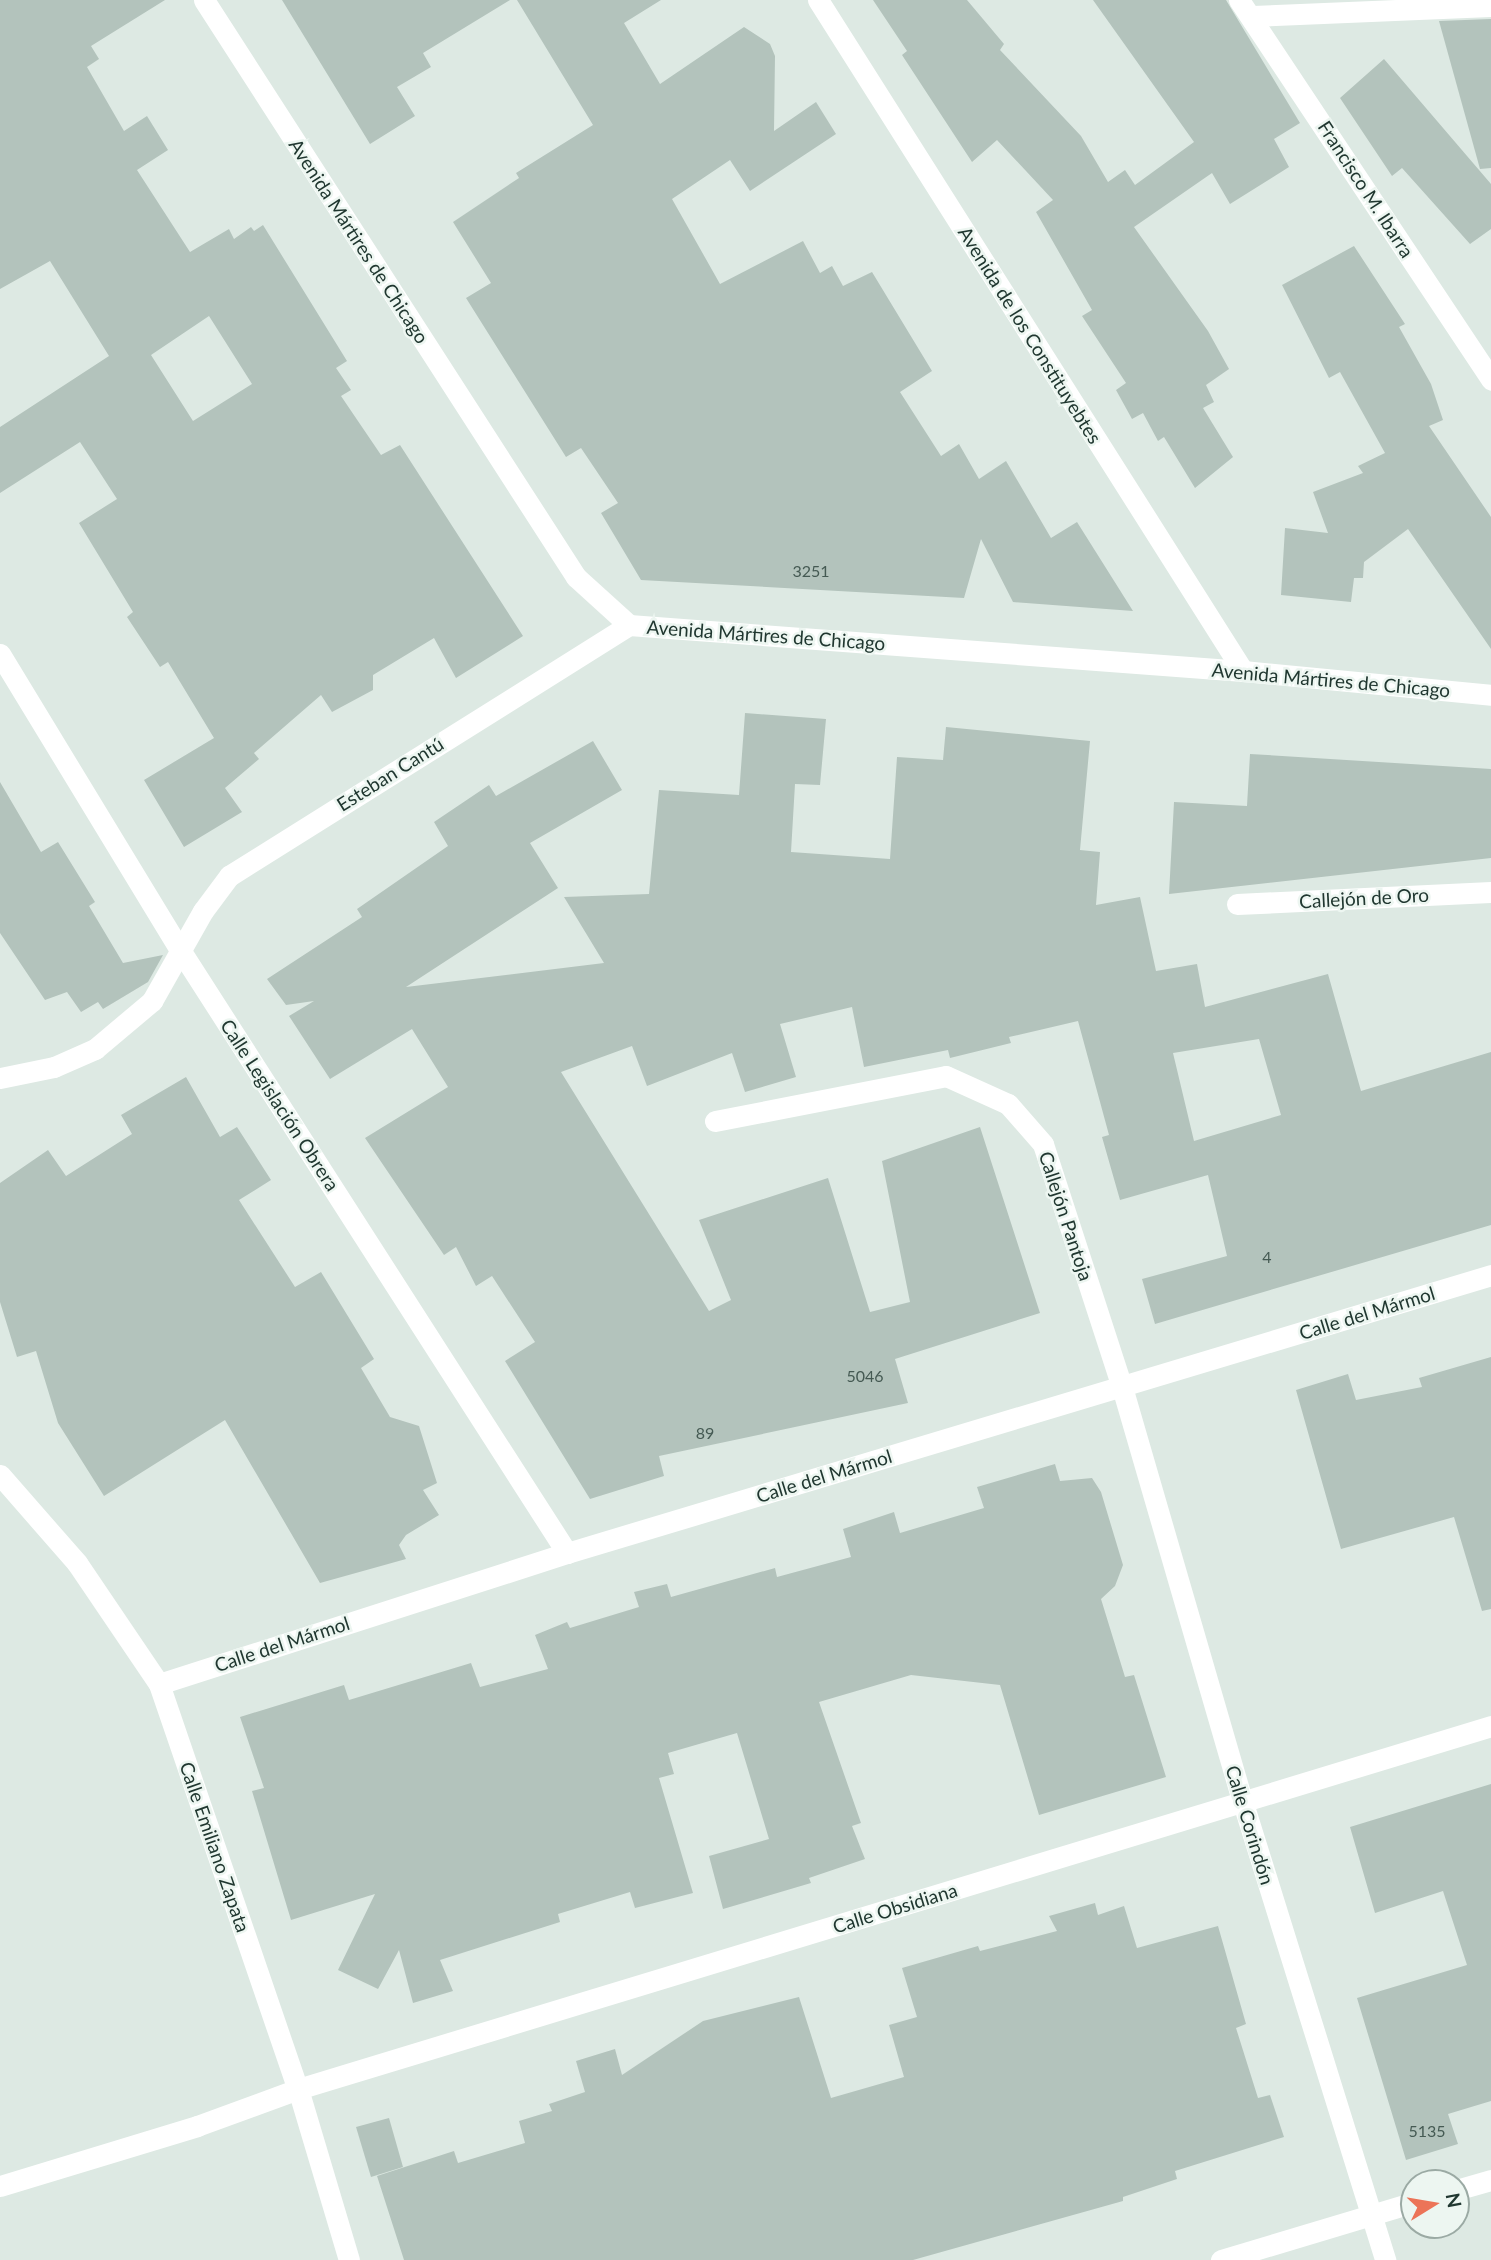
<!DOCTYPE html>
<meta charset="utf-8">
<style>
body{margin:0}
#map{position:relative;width:1491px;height:2260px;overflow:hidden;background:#dde9e3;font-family:Lato,sans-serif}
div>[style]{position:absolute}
.building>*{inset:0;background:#b3c3bc}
.minor>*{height:21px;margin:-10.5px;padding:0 10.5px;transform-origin:10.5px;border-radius:10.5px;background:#fff}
span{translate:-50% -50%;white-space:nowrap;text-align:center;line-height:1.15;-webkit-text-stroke:5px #edf6f1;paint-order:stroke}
.number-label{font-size:16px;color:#455a53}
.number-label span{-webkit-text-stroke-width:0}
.street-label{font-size:19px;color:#203730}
.north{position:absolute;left:1400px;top:2169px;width:70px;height:70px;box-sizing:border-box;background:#edf6f1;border:2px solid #9baaa4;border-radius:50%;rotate:79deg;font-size:19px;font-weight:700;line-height:28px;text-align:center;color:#203730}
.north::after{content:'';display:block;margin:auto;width:24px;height:32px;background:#ec7458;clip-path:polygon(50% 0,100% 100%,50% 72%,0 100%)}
</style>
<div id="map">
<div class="building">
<i style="clip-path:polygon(evenodd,0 0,165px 0,91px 46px,99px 59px,87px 67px,124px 131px,147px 116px,168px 150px,137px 170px,190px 252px,229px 229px,234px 239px,251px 227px,254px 231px,263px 225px,347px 361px,336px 368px,351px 390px,341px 396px,381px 455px,400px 445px,523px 636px,456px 678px,434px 638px,373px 675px,373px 690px,332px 712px,321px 695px,254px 753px,259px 759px,225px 788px,242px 812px,184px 847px,144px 780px,214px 738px,168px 662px,160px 667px,127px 617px,133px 612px,79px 523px,117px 499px,80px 442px,0 493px,0 427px,109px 356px,50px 261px,0 289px,0 0,209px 316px,252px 384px,193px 421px,151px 355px,209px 316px)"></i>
<i style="clip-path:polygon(282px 0,510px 0,423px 53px,431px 67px,397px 87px,415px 116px,370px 144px)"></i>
<i style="clip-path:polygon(517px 0,661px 0,624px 23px,660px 84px,744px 27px,770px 44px,775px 56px,774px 131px,816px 102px,836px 134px,750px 191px,730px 160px,672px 199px,720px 284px,803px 241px,820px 273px,832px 266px,843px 286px,872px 272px,932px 371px,900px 392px,941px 456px,959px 444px,979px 479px,1006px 461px,1051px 538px,1077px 522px,1133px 611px,1013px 602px,981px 539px,964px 598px,641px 580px,601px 513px,618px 503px,581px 448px,566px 457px,466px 298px,491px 283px,453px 222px,519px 178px,516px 173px,593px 125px)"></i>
<i style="clip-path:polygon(873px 0,967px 0,1004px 44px,1000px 50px,1081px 136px,1108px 182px,1125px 170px,1135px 185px,1194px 142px,1093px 0,1226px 0,1300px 123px,1274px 139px,1289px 167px,1230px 204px,1212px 173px,1134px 227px,1208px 331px,1229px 369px,1206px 385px,1214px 402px,1203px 408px,1233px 457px,1195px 488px,1164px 437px,1158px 441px,1143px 413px,1132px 419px,1116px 390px,1126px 383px,1082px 316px,1092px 310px,1036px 212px,1053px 200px,997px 140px,972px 162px,902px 55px,907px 51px)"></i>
<i style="clip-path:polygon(1491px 19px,1491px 168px,1480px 169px,1439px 21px)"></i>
<i style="clip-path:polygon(1384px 59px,1491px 184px,1491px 229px,1470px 244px,1402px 168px,1392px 176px,1340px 98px)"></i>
<i style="clip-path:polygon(1354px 246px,1405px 324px,1399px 327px,1431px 384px,1443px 420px,1429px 426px,1491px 517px,1491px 649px,1408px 529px,1364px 562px,1363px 578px,1354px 578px,1351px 602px,1281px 595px,1285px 528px,1328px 533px,1313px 492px,1363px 473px,1358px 466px,1385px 453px,1340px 372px,1329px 378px,1282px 285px)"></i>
<i style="clip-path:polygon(evenodd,745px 713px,826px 719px,820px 785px,795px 784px,791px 852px,890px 859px,897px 757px,943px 760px,946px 727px,1090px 741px,1080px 850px,1100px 852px,1096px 905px,1140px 897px,1156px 971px,1197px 964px,1205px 1007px,1328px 974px,1361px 1091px,1491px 1052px,1491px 1225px,1155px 1324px,1142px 1279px,1227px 1256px,1208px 1175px,1120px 1200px,1102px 1137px,1109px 1135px,1078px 1021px,1009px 1037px,1011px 1043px,950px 1058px,948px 1050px,864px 1067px,852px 1007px,780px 1024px,796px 1077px,745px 1092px,732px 1053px,647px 1086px,632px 1046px,561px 1072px,709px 1311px,731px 1300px,699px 1220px,828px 1178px,870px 1312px,910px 1302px,882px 1161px,980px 1127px,1040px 1313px,895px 1359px,908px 1403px,659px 1456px,664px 1476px,590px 1499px,505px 1361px,535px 1342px,492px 1276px,476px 1286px,456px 1247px,444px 1255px,365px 1138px,448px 1087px,412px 1029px,330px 1079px,289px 1016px,314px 1001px,286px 1005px,267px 979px,362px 917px,357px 909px,448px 846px,434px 822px,489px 785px,496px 796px,593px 741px,622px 790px,530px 843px,558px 888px,406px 987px,604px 963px,564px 897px,649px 894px,659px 790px,739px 795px,745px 713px,1259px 1039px,1281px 1115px,1194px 1141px,1173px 1053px,1259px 1039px)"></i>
<i style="clip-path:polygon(1250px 754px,1491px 769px,1491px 858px,1169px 894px,1174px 802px,1247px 806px)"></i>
<i style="clip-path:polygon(0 782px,41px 852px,58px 842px,95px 902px,89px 906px,123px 963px,163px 955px,148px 982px,103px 1009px,98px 1002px,81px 1012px,67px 992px,45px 1000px,0 933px)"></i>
<i style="clip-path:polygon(186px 1077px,220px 1137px,237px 1127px,271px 1180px,239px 1200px,295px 1287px,321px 1272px,374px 1359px,361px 1368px,390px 1417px,419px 1426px,437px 1483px,423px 1490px,439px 1515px,406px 1535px,399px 1545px,406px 1559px,320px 1583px,225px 1420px,104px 1496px,58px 1423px,36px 1351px,17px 1357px,0 1302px,0 1183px,48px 1150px,66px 1176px,132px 1134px,121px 1115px)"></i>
<i style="clip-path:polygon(1491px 1357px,1491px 1609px,1482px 1611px,1454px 1517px,1341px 1549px,1296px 1390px,1348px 1374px,1356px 1400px,1422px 1387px,1419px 1378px)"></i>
<i style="clip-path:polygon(1055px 1464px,1060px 1481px,1092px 1478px,1101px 1492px,1123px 1565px,1115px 1586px,1101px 1599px,1125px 1677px,1134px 1675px,1166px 1777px,1039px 1815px,1000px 1685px,911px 1675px,819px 1702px,861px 1823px,852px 1826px,865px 1859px,809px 1878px,811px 1883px,723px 1909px,709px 1856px,769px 1839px,737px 1733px,668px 1753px,674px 1774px,659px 1778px,693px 1893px,635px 1908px,630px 1892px,558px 1914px,560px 1922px,440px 1960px,453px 1991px,413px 2003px,399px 1950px,378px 1989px,338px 1970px,375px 1894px,291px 1920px,252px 1791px,264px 1788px,240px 1717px,344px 1685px,349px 1700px,471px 1663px,480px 1687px,548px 1669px,535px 1635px,567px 1622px,570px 1628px,639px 1607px,634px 1592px,667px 1584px,671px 1597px,775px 1568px,777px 1577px,851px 1557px,843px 1529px,894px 1512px,900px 1533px,984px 1508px,977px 1487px)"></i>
<i style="clip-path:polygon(1491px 1784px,1491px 2101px,1448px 2114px,1458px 2144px,1406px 2160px,1357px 1998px,1467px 1965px,1443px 1891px,1375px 1913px,1350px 1827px)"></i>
<i style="clip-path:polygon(1095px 1903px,1098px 1915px,1124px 1906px,1137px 1948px,1218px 1926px,1246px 2024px,1236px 2028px,1258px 2098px,1270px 2095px,1284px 2137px,1175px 2171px,1177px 2179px,1123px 2197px,1123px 2201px,913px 2260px,404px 2260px,377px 2176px,454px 2151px,458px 2163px,525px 2143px,519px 2121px,552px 2111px,549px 2104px,585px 2092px,576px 2061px,615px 2049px,622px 2075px,703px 2021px,799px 1997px,831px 2098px,904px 2077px,889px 2025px,917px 2017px,902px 1968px,978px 1946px,980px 1951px,1057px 1931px,1049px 1916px)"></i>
<i style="clip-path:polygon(389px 2118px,403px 2167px,371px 2177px,356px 2127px)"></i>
</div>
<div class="minor">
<i style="left:204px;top:0;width:687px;rotate:57.19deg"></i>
<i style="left:576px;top:577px;width:72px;rotate:42.2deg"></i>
<i style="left:629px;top:625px;width:616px;rotate:4.28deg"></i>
<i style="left:1243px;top:671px;width:249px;rotate:5.5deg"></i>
<i style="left:818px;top:0;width:794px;rotate:57.65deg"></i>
<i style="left:1239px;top:0;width:456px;rotate:56.4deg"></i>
<i style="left:1253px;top:16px;width:238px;rotate:-2.4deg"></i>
<i style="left:0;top:654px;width:350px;rotate:58.7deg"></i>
<i style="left:182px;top:953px;width:713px;rotate:57.31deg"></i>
<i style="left:1237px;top:904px;width:254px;rotate:-2.7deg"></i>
<i style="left:0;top:1078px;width:55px;rotate:-11.5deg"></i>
<i style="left:54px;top:1067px;width:45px;rotate:-23.7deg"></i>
<i style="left:95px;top:1049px;width:75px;rotate:-40.1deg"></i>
<i style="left:152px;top:1001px;width:103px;rotate:-60.5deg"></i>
<i style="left:203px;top:911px;width:44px;rotate:-53.4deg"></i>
<i style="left:229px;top:876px;width:472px;rotate:-32.1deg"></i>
<i style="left:715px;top:1121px;width:235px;rotate:-11deg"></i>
<i style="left:946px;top:1076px;width:68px;rotate:24.3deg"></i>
<i style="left:1008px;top:1104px;width:53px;rotate:48.8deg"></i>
<i style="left:1043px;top:1144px;width:256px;rotate:72deg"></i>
<i style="left:1122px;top:1387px;width:433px;rotate:73.8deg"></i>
<i style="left:1243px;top:1803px;width:479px;rotate:72.7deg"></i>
<i style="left:0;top:1475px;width:117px;rotate:48.8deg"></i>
<i style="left:77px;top:1563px;width:146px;rotate:55.9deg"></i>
<i style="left:159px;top:1684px;width:428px;rotate:71.1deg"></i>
<i style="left:298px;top:2089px;width:178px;rotate:73.4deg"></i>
<i style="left:159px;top:1684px;width:429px;rotate:-17.8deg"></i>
<i style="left:567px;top:1553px;width:965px;rotate:-16.74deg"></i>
<i style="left:0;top:2186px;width:206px;rotate:-16.9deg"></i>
<i style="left:197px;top:2126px;width:108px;rotate:-20.1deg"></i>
<i style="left:298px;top:2089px;width:1247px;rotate:-16.92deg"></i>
<i style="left:1456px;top:2190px;width:36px;rotate:-16deg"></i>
<i style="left:1221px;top:2260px;width:202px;rotate:-16.7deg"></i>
</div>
<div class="number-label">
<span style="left:811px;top:571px">3251</span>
<span style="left:1267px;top:1257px">4</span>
<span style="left:865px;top:1376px">5046</span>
<span style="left:705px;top:1433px">89</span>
<span style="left:1427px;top:2131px">5135</span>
</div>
<div class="street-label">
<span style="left:1366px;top:189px;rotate:57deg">Francisco M. Ibarra</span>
<span style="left:359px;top:241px;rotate:57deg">Avenida Mártires de Chicago</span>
<span style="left:1030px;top:335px;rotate:58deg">Avenida de los Constituyebtes</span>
<span style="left:766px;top:635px;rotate:4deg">Avenida Mártires de Chicago</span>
<span style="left:1331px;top:680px;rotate:5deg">Avenida Mártires de Chicago</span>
<span style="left:390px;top:774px;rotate:-32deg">Esteban Cantú</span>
<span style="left:1364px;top:898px;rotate:-3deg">Callejón de Oro</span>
<span style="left:280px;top:1105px;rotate:57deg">Calle Legislación Obrera</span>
<span style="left:1066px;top:1216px;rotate:72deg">Callejón Pantoja</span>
<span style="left:1367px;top:1313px;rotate:-17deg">Calle del Mármol</span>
<span style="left:824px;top:1476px;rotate:-17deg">Calle del Mármol</span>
<span style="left:282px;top:1644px;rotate:-18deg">Calle del Mármol</span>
<span style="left:1250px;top:1825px;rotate:73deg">Calle Corindón</span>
<span style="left:215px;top:1847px;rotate:71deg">Calle Emiliano Zapata</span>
<span style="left:895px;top:1908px;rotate:-17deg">Calle Obsidiana</span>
</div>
<div class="north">N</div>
</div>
